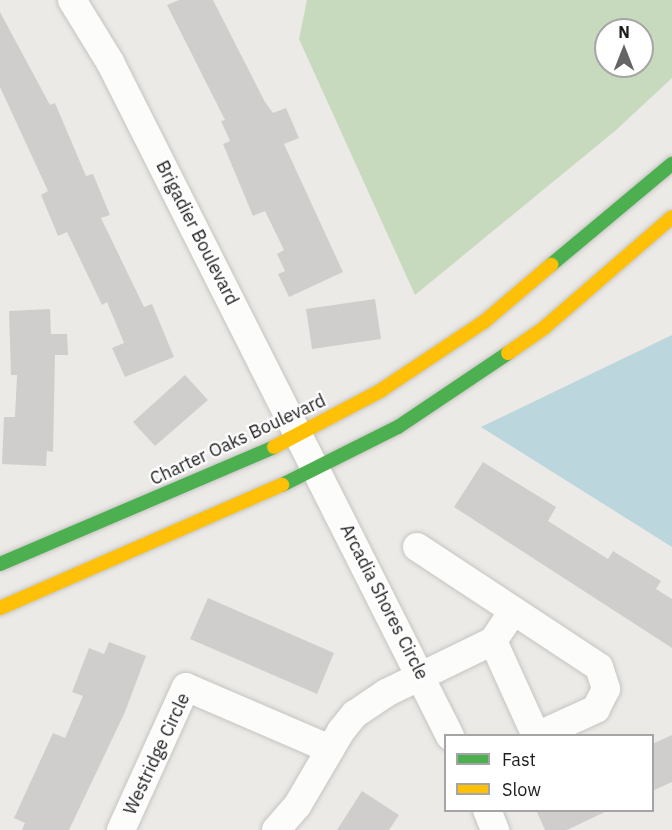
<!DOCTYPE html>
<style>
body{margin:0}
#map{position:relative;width:672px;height:830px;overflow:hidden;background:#eceae6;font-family:"IBM Plex Sans",sans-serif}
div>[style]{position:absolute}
.forest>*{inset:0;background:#c7dabd}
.water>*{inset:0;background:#bcd6de}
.building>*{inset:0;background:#d0cecc}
.roads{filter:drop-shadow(0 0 2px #c5c4c2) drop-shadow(0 0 2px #c5c4c2)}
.street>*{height:28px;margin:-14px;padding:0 14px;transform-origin:14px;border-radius:14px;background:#fcfcfb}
.fast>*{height:14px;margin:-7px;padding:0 7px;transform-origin:7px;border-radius:7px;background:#4caf50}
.slow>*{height:14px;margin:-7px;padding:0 7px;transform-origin:7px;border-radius:7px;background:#ffc107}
span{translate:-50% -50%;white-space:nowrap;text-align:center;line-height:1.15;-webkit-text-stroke:4.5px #fff;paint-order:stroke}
.street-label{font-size:18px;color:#1e1e1e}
.legend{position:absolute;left:444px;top:734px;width:210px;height:78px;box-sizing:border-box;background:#fff;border:2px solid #a5a5a5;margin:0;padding:8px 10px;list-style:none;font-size:18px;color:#1e1e1e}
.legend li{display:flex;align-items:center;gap:12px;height:30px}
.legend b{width:30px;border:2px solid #a5a5a5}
.north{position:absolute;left:594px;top:18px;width:60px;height:60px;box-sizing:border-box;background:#fff;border:2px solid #a5a5a5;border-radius:50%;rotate:0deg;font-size:16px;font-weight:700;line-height:24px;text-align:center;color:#1e1e1e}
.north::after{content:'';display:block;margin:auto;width:21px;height:27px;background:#666564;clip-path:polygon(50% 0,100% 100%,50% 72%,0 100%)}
</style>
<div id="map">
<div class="forest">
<i style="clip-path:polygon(evenodd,307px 0,672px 0,672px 78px,615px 131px,415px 295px,299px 39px,307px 0,606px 30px,642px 30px,642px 66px,606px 66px,606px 30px)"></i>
</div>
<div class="water">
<i style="clip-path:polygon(672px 335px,672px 547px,481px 427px)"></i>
</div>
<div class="building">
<i style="clip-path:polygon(179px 0,213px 0,265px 102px,273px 113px,286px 108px,299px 138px,284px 144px,343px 272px,289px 297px,278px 274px,285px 271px,277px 254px,284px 250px,265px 211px,253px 216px,223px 144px,230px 141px,221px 121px,225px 120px,167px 5px)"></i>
<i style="clip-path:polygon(0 12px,50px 105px,55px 103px,86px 176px,93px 174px,110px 215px,101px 218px,144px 307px,152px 304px,174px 357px,125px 377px,112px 348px,124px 343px,107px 302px,102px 305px,67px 232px,58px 236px,41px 195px,48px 191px,0 87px)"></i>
<i style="clip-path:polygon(375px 299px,381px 339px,312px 349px,306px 309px)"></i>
<i style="clip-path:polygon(50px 309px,51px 334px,67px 334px,68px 355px,55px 355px,53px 452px,47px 451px,46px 466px,2px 464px,4px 417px,15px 417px,17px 375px,11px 375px,9px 311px)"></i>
<i style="clip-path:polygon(185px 375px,208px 400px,155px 446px,133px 422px)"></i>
<i style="clip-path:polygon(483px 462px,556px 507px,548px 521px,608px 559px,613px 551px,661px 581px,656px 589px,672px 599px,672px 648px,454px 507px)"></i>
<i style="clip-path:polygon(208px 598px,334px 653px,317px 694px,190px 639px)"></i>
<i style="clip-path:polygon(109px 642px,146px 656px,125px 712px,69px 830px,22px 830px,25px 823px,14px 818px,53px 733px,65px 738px,83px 696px,72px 692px,89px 648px,104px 654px)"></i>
<i style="clip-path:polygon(672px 735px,672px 782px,652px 791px,652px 744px)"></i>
<i style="clip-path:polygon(362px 791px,399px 815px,389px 830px,337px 830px)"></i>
<i style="clip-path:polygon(536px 810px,609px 810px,567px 830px,545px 830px)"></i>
</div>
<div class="roads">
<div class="street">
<i style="left:72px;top:0;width:73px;rotate:58.5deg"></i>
<i style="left:110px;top:62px;width:755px;rotate:63.23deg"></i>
<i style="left:417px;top:547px;width:218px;rotate:33.4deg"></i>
<i style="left:599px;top:667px;width:23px;rotate:72deg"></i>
<i style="left:606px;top:689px;width:22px;rotate:117deg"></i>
<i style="left:596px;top:709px;width:65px;rotate:155.4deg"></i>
<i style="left:493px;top:641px;width:104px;rotate:65.6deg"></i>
<i style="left:487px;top:810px;width:22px;rotate:68deg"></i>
<i style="left:121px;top:830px;width:157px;rotate:-65.6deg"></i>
<i style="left:186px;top:687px;width:157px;rotate:23.3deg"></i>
<i style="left:276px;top:830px;width:32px;rotate:-49deg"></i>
<i style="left:297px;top:806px;width:87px;rotate:-59.6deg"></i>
<i style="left:341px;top:731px;width:22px;rotate:-51deg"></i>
<i style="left:355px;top:714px;width:37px;rotate:-34deg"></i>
<i style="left:386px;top:693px;width:119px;rotate:-25.9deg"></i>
<i style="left:493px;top:641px;width:36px;rotate:-56deg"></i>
</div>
<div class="fast">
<i style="left:551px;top:265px;width:158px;rotate:-39.9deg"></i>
<i style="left:282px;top:485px;width:130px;rotate:-26.6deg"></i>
<i style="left:398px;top:427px;width:133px;rotate:-33.9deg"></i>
<i style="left:0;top:564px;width:298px;rotate:-23.1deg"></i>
</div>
<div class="slow">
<i style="left:508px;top:353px;width:44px;rotate:-34.8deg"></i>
<i style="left:544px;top:328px;width:169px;rotate:-40.9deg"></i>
<i style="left:274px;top:447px;width:120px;rotate:-27.8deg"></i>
<i style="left:380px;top:391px;width:126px;rotate:-33.7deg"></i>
<i style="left:485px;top:321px;width:87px;rotate:-40.3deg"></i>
<i style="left:0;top:608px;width:308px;rotate:-23.6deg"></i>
</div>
</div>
<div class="street-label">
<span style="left:197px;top:233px;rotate:63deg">Brigadier Boulevard</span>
<span style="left:238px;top:440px;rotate:-25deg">Charter Oaks Boulevard</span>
<span style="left:384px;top:602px;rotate:63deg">Arcadia Shores Circle</span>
<span style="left:157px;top:754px;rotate:-65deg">Westridge Circle</span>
</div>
<ul class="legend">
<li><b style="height:8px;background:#4caf50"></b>Fast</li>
<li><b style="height:8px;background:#ffc107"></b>Slow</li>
</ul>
<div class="north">N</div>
</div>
